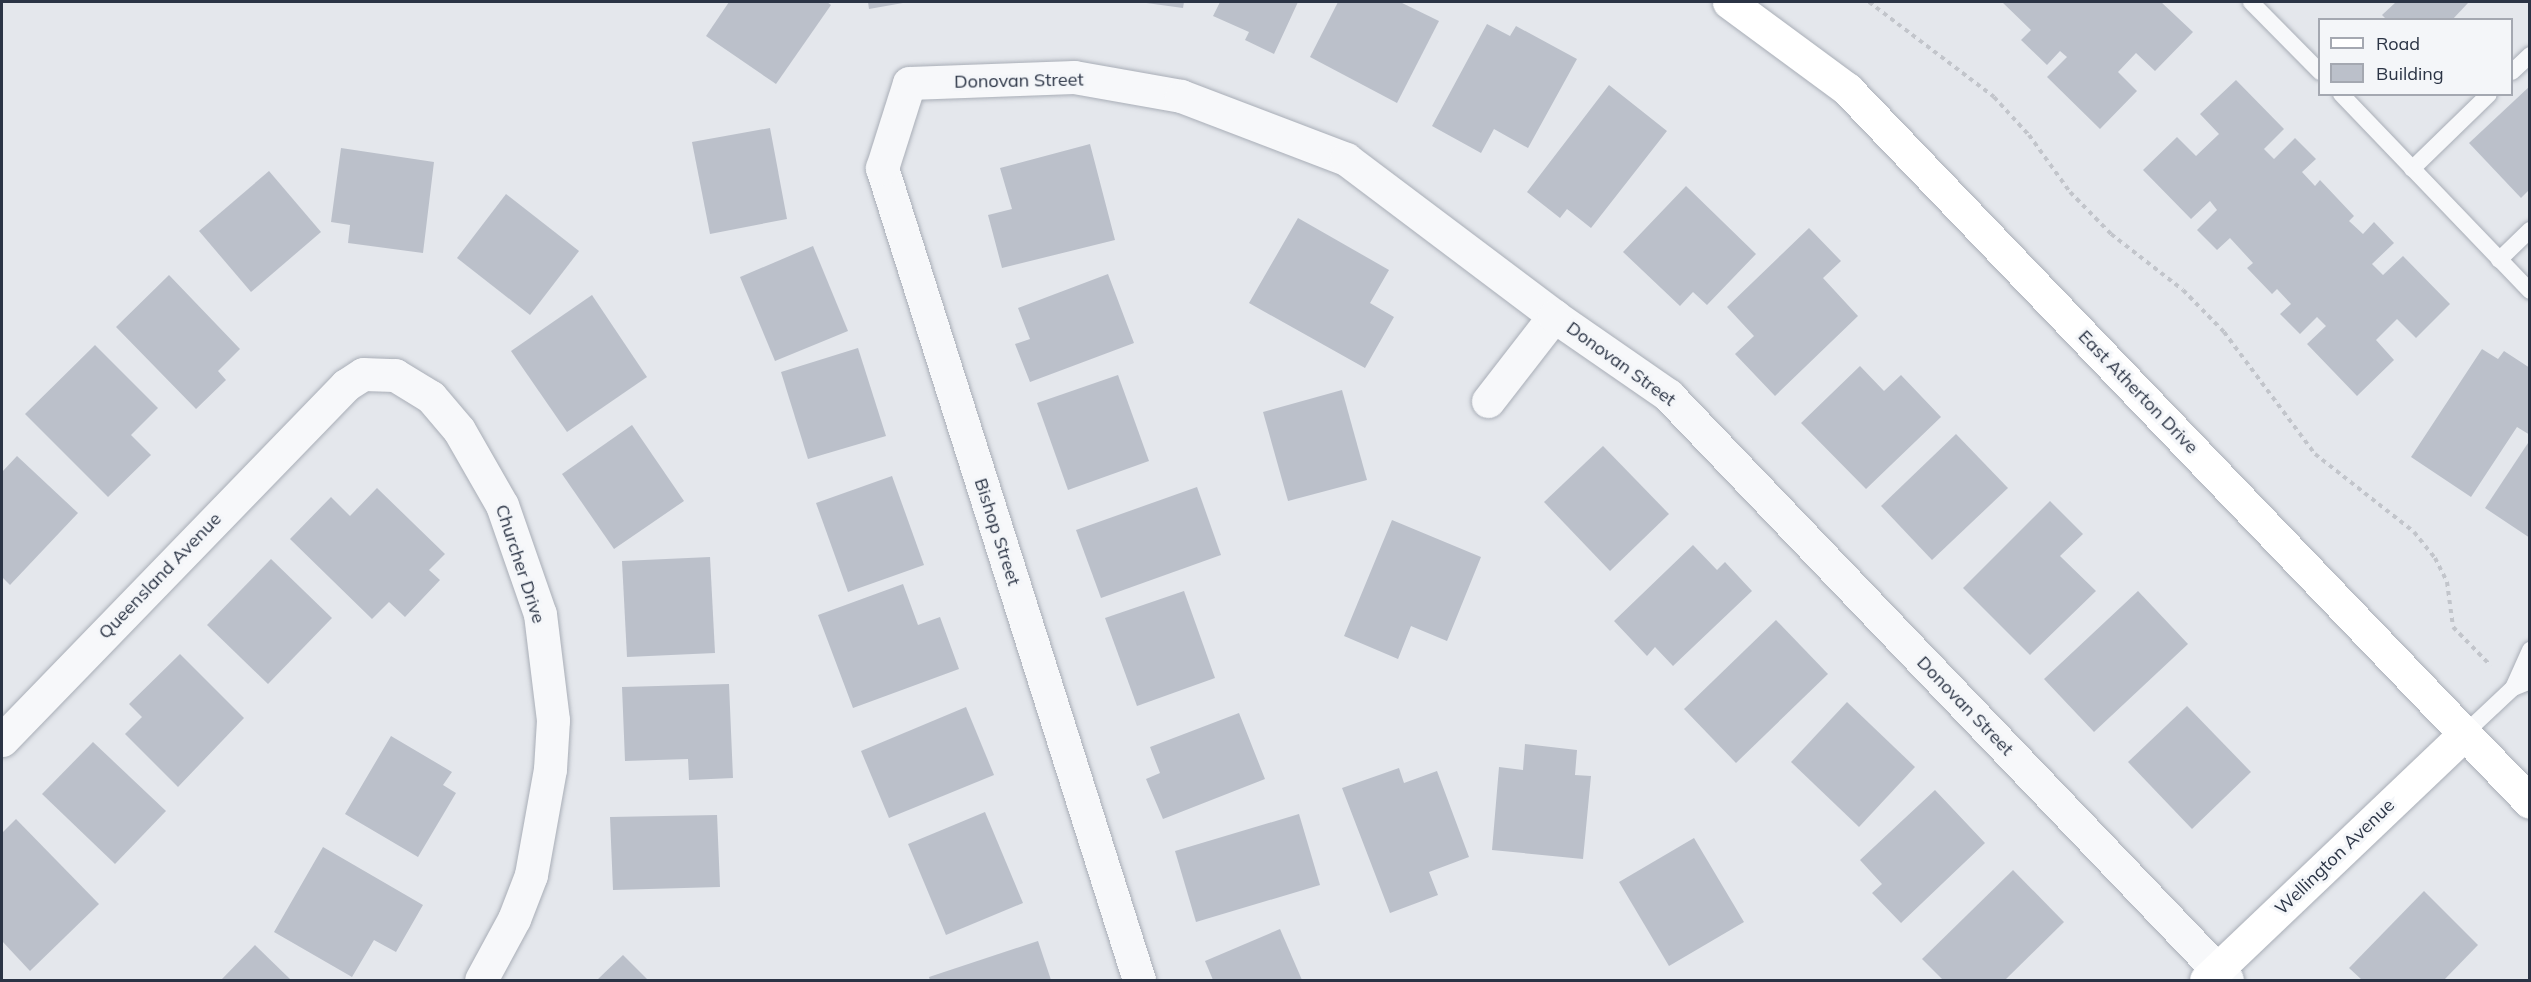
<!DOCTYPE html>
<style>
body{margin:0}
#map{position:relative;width:2531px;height:982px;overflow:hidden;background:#e4e7ec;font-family:Mulish,sans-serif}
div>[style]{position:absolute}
.building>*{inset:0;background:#bbc0ca}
.path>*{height:4px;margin-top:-2px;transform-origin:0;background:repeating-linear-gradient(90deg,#c2c5cb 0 4.5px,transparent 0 9px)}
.roads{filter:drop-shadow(0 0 2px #a9aeb7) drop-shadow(0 0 2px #a9aeb7)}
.lane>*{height:16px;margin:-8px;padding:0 8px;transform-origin:8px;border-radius:8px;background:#f7f8fa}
.street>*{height:33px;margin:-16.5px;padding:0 16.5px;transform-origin:16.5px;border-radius:16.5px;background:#f7f8fa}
.secondary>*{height:33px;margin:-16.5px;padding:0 16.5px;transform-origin:16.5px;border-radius:16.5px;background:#fff}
span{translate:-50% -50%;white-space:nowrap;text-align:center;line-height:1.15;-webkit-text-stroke:6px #f4f6f9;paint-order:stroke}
.street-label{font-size:18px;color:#2b3445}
.frame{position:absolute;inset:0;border:3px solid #2b3445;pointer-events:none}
.legend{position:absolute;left:2318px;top:18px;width:195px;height:78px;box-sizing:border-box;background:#f4f6f9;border:2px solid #a4a8b1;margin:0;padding:8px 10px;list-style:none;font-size:18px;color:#2b3445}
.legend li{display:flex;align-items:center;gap:12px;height:30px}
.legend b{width:30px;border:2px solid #a4a8b1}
</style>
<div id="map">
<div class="building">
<i style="clip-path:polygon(729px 2px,827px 2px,831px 5px,776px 84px,706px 36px)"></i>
<i style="clip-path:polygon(868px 2px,903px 2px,903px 3px,869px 9px)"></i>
<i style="clip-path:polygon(1139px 2px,1184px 2px,1183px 8px)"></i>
<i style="clip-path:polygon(1220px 2px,1298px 2px,1274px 54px,1245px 40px,1249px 32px,1213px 16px)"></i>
<i style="clip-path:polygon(1338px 2px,1400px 2px,1439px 21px,1397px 103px,1310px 57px)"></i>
<i style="clip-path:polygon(2002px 2px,2161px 2px,2193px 32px,2155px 71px,2136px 53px,2118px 72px,2137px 91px,2100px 129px,2047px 77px,2067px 57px,2060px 51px,2047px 65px,2021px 40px,2031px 30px)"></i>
<i style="clip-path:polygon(2396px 2px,2467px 2px,2468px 3px,2452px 20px,2387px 20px,2382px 15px)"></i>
<i style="clip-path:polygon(1487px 24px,1510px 36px,1516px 26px,1577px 59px,1528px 148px,1494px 129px,1481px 153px,1432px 126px)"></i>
<i style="clip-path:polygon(2236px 80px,2284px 129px,2264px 149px,2274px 159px,2295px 138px,2316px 159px,2302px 172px,2315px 186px,2320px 180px,2354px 216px,2349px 221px,2363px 234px,2374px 222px,2394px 243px,2372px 264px,2383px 275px,2403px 256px,2450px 304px,2416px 338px,2397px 319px,2376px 340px,2394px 360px,2357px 396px,2307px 344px,2326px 326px,2317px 317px,2300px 334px,2280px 314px,2291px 304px,2277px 289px,2272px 294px,2247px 268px,2253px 263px,2230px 238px,2217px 250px,2197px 230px,2217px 210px,2210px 201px,2191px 219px,2143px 170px,2177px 137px,2196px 156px,2219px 134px,2200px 114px)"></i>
<i style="clip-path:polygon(1609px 85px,1667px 131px,1591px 228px,1567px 209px,1560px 218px,1527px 192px)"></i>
<i style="clip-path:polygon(2530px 86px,2530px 189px,2521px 198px,2469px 143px)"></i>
<i style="clip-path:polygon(770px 128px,787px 219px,710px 234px,692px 142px)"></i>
<i style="clip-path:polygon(1090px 144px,1115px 240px,1002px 268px,988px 215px,1012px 209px,1000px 168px)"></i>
<i style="clip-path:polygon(341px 148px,434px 162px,423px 253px,348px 243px,350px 225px,331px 222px)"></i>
<i style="clip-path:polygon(269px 171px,321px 232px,251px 292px,199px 231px)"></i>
<i style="clip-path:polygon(1686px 186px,1756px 254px,1707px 305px,1693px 292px,1680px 306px,1623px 252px)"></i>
<i style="clip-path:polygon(506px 194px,579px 251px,530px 315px,457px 258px)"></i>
<i style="clip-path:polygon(1298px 218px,1389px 270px,1370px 303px,1394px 317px,1365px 368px,1249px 303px)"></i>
<i style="clip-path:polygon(1809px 228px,1841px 261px,1823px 278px,1858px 316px,1775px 396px,1735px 354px,1754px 336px,1727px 307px)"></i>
<i style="clip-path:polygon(813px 246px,848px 331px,775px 361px,740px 277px)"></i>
<i style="clip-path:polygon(1108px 274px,1134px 343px,1030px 382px,1015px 344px,1030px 339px,1018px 308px)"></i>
<i style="clip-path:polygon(169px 275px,240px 349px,218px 371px,226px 380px,196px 409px,116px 327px)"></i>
<i style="clip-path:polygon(592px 295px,647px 377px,567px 432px,511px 351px)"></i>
<i style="clip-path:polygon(95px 345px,158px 408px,131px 435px,151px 455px,108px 497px,25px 414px)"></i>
<i style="clip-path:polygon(858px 348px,886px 436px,808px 459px,781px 372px)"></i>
<i style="clip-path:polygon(2482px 349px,2498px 359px,2504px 351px,2530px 368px,2530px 435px,2517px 427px,2471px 497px,2411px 457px)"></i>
<i style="clip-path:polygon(1860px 366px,1884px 391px,1901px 375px,1941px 417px,1866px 489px,1801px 423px)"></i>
<i style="clip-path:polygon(1118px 375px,1149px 461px,1068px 490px,1037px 403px)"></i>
<i style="clip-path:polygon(1342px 390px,1367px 480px,1288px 501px,1263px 412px)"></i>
<i style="clip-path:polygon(632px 425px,684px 501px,614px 549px,562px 474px)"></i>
<i style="clip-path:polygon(1956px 434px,2008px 488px,1932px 560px,1881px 506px)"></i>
<i style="clip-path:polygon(2530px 440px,2530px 538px,2485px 508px)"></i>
<i style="clip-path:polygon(1603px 446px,1669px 514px,1610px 571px,1544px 502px)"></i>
<i style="clip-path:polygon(17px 456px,78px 513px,10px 585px,2px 577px,2px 472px)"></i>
<i style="clip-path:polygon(892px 476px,924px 565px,848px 592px,816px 503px)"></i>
<i style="clip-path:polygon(1197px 487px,1221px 555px,1101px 598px,1076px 530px)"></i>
<i style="clip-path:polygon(377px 488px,445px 554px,429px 570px,440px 580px,405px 617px,389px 602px,372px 619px,290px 539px,331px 497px,350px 516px)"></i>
<i style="clip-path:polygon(2050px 501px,2083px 534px,2060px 556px,2096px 591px,2030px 655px,1963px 588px)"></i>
<i style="clip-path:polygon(1392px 520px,1481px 557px,1447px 641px,1411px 626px,1398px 659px,1344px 636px)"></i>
<i style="clip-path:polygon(1693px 545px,1717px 570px,1725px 562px,1752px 591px,1673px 666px,1655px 647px,1647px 656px,1614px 621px)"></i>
<i style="clip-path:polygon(710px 557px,715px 653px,627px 657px,622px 561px)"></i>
<i style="clip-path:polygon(271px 559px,332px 618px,268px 684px,207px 625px)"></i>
<i style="clip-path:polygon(903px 584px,918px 625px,940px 617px,959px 669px,853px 708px,818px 615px)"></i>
<i style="clip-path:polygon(1184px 591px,1215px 678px,1137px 706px,1105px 618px)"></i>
<i style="clip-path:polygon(2138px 591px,2188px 644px,2094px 732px,2044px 679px)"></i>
<i style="clip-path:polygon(1776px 620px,1828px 674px,1736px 763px,1684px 709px)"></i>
<i style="clip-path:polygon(180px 654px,244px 718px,178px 787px,125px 734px,142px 717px,129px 704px)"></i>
<i style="clip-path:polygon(729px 684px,733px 778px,689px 780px,688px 759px,625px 761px,622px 687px)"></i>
<i style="clip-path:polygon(1847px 702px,1915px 767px,1859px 827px,1791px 762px)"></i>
<i style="clip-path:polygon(2187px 706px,2251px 772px,2192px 829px,2128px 762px)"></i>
<i style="clip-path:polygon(966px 707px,994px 775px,889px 818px,861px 751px)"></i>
<i style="clip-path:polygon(1239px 713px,1265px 779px,1163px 819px,1146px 779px,1160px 773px,1150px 747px)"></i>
<i style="clip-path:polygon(391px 736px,452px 772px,443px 785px,456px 793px,418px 857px,345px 814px)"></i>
<i style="clip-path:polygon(93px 742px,166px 811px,115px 864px,42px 794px)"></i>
<i style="clip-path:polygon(1525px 744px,1577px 750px,1575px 775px,1591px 776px,1583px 859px,1492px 850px,1499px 767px,1523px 770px)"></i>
<i style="clip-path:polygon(1399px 768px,1404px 783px,1437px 771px,1469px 857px,1429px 872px,1438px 895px,1390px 913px,1342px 788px)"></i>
<i style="clip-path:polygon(1935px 790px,1985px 843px,1901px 923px,1872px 893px,1882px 884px,1860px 860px)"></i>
<i style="clip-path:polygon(985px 812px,1023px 903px,946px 935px,908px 844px)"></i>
<i style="clip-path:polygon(1299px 814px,1320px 885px,1196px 922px,1175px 851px)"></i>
<i style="clip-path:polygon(717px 815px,720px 887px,613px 890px,610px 817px)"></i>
<i style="clip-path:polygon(16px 819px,99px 904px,30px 971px,2px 941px,2px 833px)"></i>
<i style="clip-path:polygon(1694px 838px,1744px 922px,1669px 966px,1619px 882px)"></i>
<i style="clip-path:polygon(323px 847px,423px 905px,396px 952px,374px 940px,352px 977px,274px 932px)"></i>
<i style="clip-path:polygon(2013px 870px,2064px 922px,2005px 980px,1943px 980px,1922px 959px)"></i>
<i style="clip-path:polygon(2424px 891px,2478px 945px,2444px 980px,2362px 980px,2349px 968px)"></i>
<i style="clip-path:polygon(1280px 929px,1302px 980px,1213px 980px,1205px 961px)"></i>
<i style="clip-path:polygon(1038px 941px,1051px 980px,930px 980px,929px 977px)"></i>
<i style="clip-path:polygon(255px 945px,291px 980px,221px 980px)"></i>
<i style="clip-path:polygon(623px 955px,648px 980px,597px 980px)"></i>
</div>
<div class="path">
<i style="left:1869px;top:2px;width:157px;rotate:37.2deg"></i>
<i style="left:1994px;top:97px;width:52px;rotate:47.4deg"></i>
<i style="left:2029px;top:135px;width:70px;rotate:54.3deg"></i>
<i style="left:2070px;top:192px;width:59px;rotate:45.7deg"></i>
<i style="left:2111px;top:234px;width:91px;rotate:37.9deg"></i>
<i style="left:2183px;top:290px;width:59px;rotate:45.7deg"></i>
<i style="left:2224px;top:332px;width:152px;rotate:53.3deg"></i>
<i style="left:2315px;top:454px;width:126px;rotate:38.2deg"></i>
<i style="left:2414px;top:532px;width:33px;rotate:51deg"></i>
<i style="left:2435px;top:558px;width:27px;rotate:63deg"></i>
<i style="left:2447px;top:582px;width:45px;rotate:82.4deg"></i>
<i style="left:2453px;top:627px;width:54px;rotate:45.7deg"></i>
</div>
<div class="roads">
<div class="lane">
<i style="left:2251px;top:2px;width:98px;rotate:45.4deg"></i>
<i style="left:2512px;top:72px;width:25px;rotate:-43deg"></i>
<i style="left:2341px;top:94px;width:273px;rotate:46.2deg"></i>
<i style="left:2412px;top:169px;width:107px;rotate:-44.2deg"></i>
<i style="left:2499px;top:260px;width:43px;rotate:-44.1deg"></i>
<i style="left:2513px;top:688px;width:42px;rotate:-65.9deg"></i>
<i style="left:2464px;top:734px;width:67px;rotate:-43.2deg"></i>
<i style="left:2513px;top:688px;width:18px;rotate:-22deg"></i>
</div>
<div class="street">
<i style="left:1488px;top:401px;width:108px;rotate:-52.2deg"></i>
<i style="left:2px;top:740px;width:494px;rotate:-45.9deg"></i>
<i style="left:346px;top:385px;width:20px;rotate:-33deg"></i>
<i style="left:363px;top:374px;width:32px;rotate:2deg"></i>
<i style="left:395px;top:375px;width:42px;rotate:31.4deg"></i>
<i style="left:431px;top:397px;width:43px;rotate:49.7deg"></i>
<i style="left:459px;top:430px;width:86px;rotate:60.2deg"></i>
<i style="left:502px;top:505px;width:115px;rotate:70.8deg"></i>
<i style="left:540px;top:614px;width:107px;rotate:83deg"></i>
<i style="left:553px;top:720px;width:49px;rotate:93.5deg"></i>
<i style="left:550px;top:769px;width:108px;rotate:100.2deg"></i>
<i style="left:531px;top:875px;width:47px;rotate:111.1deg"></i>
<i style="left:514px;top:919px;width:69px;rotate:118.4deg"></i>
<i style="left:1139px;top:980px;width:852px;rotate:-107.56deg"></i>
<i style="left:882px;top:168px;width:89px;rotate:-72.4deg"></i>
<i style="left:909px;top:83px;width:165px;rotate:-2.1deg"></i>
<i style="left:1074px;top:77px;width:109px;rotate:10.1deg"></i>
<i style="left:1181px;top:96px;width:177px;rotate:20.9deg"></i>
<i style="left:1346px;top:159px;width:261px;rotate:37deg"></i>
<i style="left:1554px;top:316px;width:139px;rotate:34.7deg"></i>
<i style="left:1668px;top:395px;width:809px;rotate:46.3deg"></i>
</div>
<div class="secondary">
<i style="left:1729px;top:2px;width:147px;rotate:36.4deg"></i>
<i style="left:1847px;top:89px;width:987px;rotate:46.23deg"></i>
<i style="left:2206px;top:980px;width:356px;rotate:-43.6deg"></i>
</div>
</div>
<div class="street-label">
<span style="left:1019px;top:81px;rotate:-1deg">Donovan Street</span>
<span style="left:1621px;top:364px;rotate:36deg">Donovan Street</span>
<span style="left:2138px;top:392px;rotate:46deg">East Atherton Drive</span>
<span style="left:997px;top:532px;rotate:72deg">Bishop Street</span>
<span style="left:520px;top:564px;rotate:72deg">Churcher Drive</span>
<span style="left:160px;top:576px;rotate:-46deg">Queensland Avenue</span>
<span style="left:1965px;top:706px;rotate:46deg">Donovan Street</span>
<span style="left:2335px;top:857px;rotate:-44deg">Wellington Avenue</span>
</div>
<div class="frame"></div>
<ul class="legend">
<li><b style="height:8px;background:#fff"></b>Road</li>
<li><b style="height:16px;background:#bbc0ca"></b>Building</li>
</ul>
</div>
